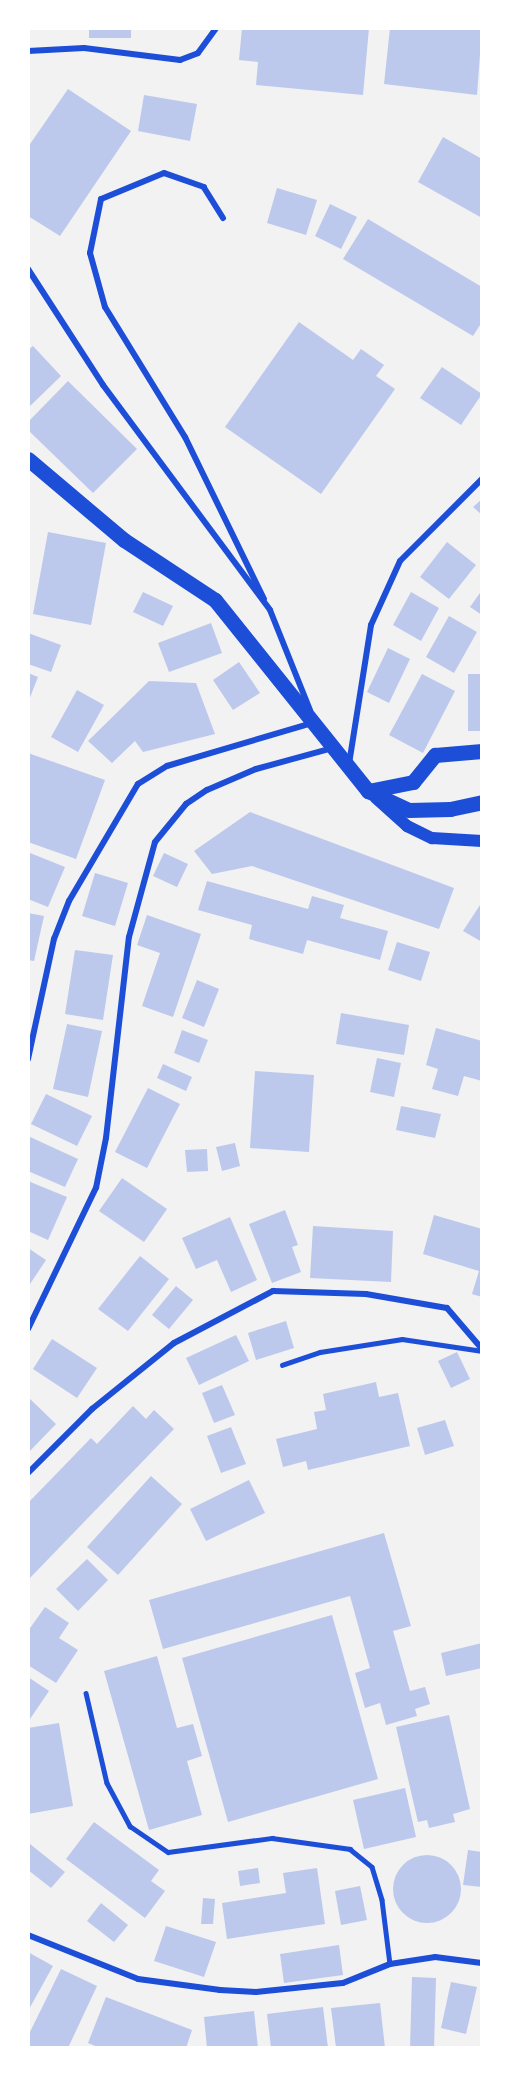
<!DOCTYPE html>
<style>
body{margin:0}
#map{position:relative;width:510px;height:2076px;overflow:hidden;background:#f2f2f2;font-family:Quicksand,sans-serif}
div>[style]{position:absolute}
.building>*{inset:0;background:#bdc9ec}
.round{border-radius:50%}
.service>*{height:4.5px;margin:-2.25px;padding:0 2.25px;transform-origin:2.25px;border-radius:2.25px;background:#1d4ed8}
.minor>*{height:6px;margin:-3px;padding:0 3px;transform-origin:3px;border-radius:3px;background:#1d4ed8}
.secondary>*{height:12px;margin:-6px;padding:0 6px;transform-origin:6px;border-radius:6px;background:#1d4ed8}
.primary>*{height:15px;margin:-7.5px;padding:0 7.5px;transform-origin:7.5px;border-radius:7.5px;background:#1d4ed8}
span{translate:-50% -50%;white-space:nowrap;text-align:center;line-height:1.15;-webkit-text-stroke:4.5px #fff;paint-order:stroke}
.frame{position:absolute;inset:0;border:30px solid #fff;pointer-events:none}
</style>
<div id="map">
<div class="building">
<i style="clip-path:polygon(89px 28px,131px 28px,131px 38px,89px 38px)"></i>
<i style="clip-path:polygon(242px 28px,369px 28px,363px 95px,256px 85px,258px 62px,239px 60px)"></i>
<i style="clip-path:polygon(390px 28px,482px 28px,477px 95px,384px 84px)"></i>
<i style="clip-path:polygon(68px 89px,131px 131px,60px 236px,28px 216px,28px 147px)"></i>
<i style="clip-path:polygon(144px 95px,197px 104px,190px 141px,138px 131px)"></i>
<i style="clip-path:polygon(443px 137px,482px 159px,482px 218px,418px 182px)"></i>
<i style="clip-path:polygon(277px 188px,317px 200px,306px 235px,267px 223px)"></i>
<i style="clip-path:polygon(330px 204px,357px 217px,341px 249px,315px 236px)"></i>
<i style="clip-path:polygon(368px 219px,482px 287px,482px 322px,473px 336px,343px 259px)"></i>
<i style="clip-path:polygon(299px 322px,353px 360px,361px 349px,384px 365px,376px 376px,395px 389px,321px 494px,225px 427px)"></i>
<i style="clip-path:polygon(33px 346px,61px 376px,28px 408px,28px 350px)"></i>
<i style="clip-path:polygon(442px 367px,482px 394px,461px 425px,420px 398px)"></i>
<i style="clip-path:polygon(68px 381px,137px 449px,93px 493px,28px 430px,28px 422px)"></i>
<i style="clip-path:polygon(482px 499px,482px 515px,473px 507px)"></i>
<i style="clip-path:polygon(48px 532px,106px 543px,91px 625px,33px 614px)"></i>
<i style="clip-path:polygon(447px 542px,476px 565px,449px 599px,420px 577px)"></i>
<i style="clip-path:polygon(482px 590px,482px 615px,470px 607px)"></i>
<i style="clip-path:polygon(143px 592px,173px 606px,163px 626px,133px 612px)"></i>
<i style="clip-path:polygon(411px 592px,439px 608px,421px 641px,393px 625px)"></i>
<i style="clip-path:polygon(449px 616px,477px 632px,454px 673px,426px 657px)"></i>
<i style="clip-path:polygon(211px 623px,222px 653px,169px 672px,158px 643px)"></i>
<i style="clip-path:polygon(28px 633px,61px 645px,51px 672px,28px 664px)"></i>
<i style="clip-path:polygon(388px 648px,410px 659px,389px 703px,367px 692px)"></i>
<i style="clip-path:polygon(239px 662px,260px 693px,233px 710px,213px 680px)"></i>
<i style="clip-path:polygon(28px 673px,38px 677px,29px 700px,28px 700px)"></i>
<i style="clip-path:polygon(422px 674px,455px 691px,423px 753px,389px 735px)"></i>
<i style="clip-path:polygon(468px 674px,482px 674px,482px 731px,468px 731px)"></i>
<i style="clip-path:polygon(149px 681px,196px 683px,215px 734px,143px 752px,135px 741px,112px 763px,88px 741px)"></i>
<i style="clip-path:polygon(77px 690px,104px 705px,78px 752px,51px 737px)"></i>
<i style="clip-path:polygon(28px 753px,105px 780px,76px 859px,28px 842px)"></i>
<i style="clip-path:polygon(250px 812px,454px 888px,439px 929px,252px 866px,212px 874px,194px 851px)"></i>
<i style="clip-path:polygon(30px 853px,65px 867px,48px 907px,28px 899px)"></i>
<i style="clip-path:polygon(164px 853px,188px 864px,177px 887px,153px 876px)"></i>
<i style="clip-path:polygon(95px 873px,128px 883px,115px 926px,82px 916px)"></i>
<i style="clip-path:polygon(207px 881px,308px 909px,312px 896px,344px 905px,340px 918px,388px 931px,380px 960px,307px 940px,303px 954px,249px 939px,252px 925px,198px 910px)"></i>
<i style="clip-path:polygon(482px 902px,482px 942px,463px 931px)"></i>
<i style="clip-path:polygon(28px 913px,44px 916px,34px 961px,28px 960px)"></i>
<i style="clip-path:polygon(147px 915px,201px 934px,173px 1017px,142px 1006px,160px 953px,137px 945px)"></i>
<i style="clip-path:polygon(397px 942px,430px 952px,421px 981px,388px 970px)"></i>
<i style="clip-path:polygon(75px 950px,113px 955px,103px 1020px,65px 1014px)"></i>
<i style="clip-path:polygon(197px 980px,219px 989px,204px 1027px,182px 1018px)"></i>
<i style="clip-path:polygon(341px 1013px,409px 1025px,404px 1055px,336px 1044px)"></i>
<i style="clip-path:polygon(67px 1024px,102px 1031px,88px 1097px,53px 1089px)"></i>
<i style="clip-path:polygon(436px 1028px,482px 1041px,482px 1081px,464px 1076px,458px 1096px,432px 1089px,438px 1069px,426px 1065px)"></i>
<i style="clip-path:polygon(182px 1030px,208px 1040px,199px 1063px,174px 1053px)"></i>
<i style="clip-path:polygon(377px 1058px,401px 1063px,394px 1097px,370px 1092px)"></i>
<i style="clip-path:polygon(163px 1064px,192px 1077px,186px 1091px,157px 1078px)"></i>
<i style="clip-path:polygon(255px 1071px,314px 1075px,309px 1152px,250px 1148px)"></i>
<i style="clip-path:polygon(148px 1088px,180px 1104px,147px 1168px,115px 1152px)"></i>
<i style="clip-path:polygon(46px 1094px,92px 1116px,77px 1146px,31px 1124px)"></i>
<i style="clip-path:polygon(401px 1106px,441px 1114px,435px 1138px,396px 1130px)"></i>
<i style="clip-path:polygon(28px 1136px,78px 1159px,65px 1187px,28px 1171px)"></i>
<i style="clip-path:polygon(235px 1143px,240px 1166px,222px 1171px,216px 1147px)"></i>
<i style="clip-path:polygon(207px 1149px,208px 1171px,187px 1172px,185px 1150px)"></i>
<i style="clip-path:polygon(122px 1178px,167px 1209px,144px 1242px,99px 1211px)"></i>
<i style="clip-path:polygon(28px 1181px,67px 1197px,48px 1240px,28px 1231px)"></i>
<i style="clip-path:polygon(285px 1210px,298px 1245px,292px 1247px,301px 1272px,272px 1283px,249px 1224px)"></i>
<i style="clip-path:polygon(434px 1215px,482px 1229px,482px 1297px,472px 1294px,479px 1271px,423px 1254px)"></i>
<i style="clip-path:polygon(230px 1217px,257px 1280px,231px 1292px,217px 1260px,196px 1269px,182px 1238px)"></i>
<i style="clip-path:polygon(313px 1226px,393px 1231px,391px 1282px,310px 1278px)"></i>
<i style="clip-path:polygon(28px 1248px,46px 1260px,28px 1287px)"></i>
<i style="clip-path:polygon(140px 1256px,169px 1279px,128px 1331px,98px 1309px)"></i>
<i style="clip-path:polygon(176px 1286px,193px 1300px,169px 1329px,152px 1315px)"></i>
<i style="clip-path:polygon(286px 1321px,294px 1348px,256px 1360px,248px 1333px)"></i>
<i style="clip-path:polygon(236px 1335px,249px 1361px,199px 1385px,186px 1358px)"></i>
<i style="clip-path:polygon(52px 1339px,97px 1368px,77px 1398px,33px 1369px)"></i>
<i style="clip-path:polygon(457px 1352px,470px 1379px,451px 1388px,438px 1361px)"></i>
<i style="clip-path:polygon(376px 1382px,379px 1397px,398px 1393px,410px 1446px,308px 1470px,306px 1461px,283px 1467px,276px 1439px,317px 1429px,314px 1412px,326px 1410px,323px 1394px)"></i>
<i style="clip-path:polygon(222px 1385px,235px 1415px,214px 1423px,202px 1393px)"></i>
<i style="clip-path:polygon(28px 1397px,56px 1424px,28px 1453px)"></i>
<i style="clip-path:polygon(133px 1406px,146px 1419px,154px 1410px,174px 1429px,28px 1580px,28px 1503px,91px 1438px,97px 1444px)"></i>
<i style="clip-path:polygon(445px 1420px,454px 1446px,425px 1455px,417px 1428px)"></i>
<i style="clip-path:polygon(231px 1427px,246px 1464px,221px 1473px,207px 1436px)"></i>
<i style="clip-path:polygon(151px 1476px,182px 1504px,118px 1575px,87px 1547px)"></i>
<i style="clip-path:polygon(249px 1480px,265px 1513px,206px 1541px,190px 1509px)"></i>
<i style="clip-path:polygon(384px 1533px,411px 1626px,393px 1631px,410px 1691px,425px 1687px,430px 1704px,415px 1709px,417px 1716px,386px 1725px,380px 1703px,365px 1708px,355px 1673px,370px 1668px,350px 1596px,163px 1649px,149px 1600px)"></i>
<i style="clip-path:polygon(87px 1559px,108px 1580px,78px 1611px,56px 1589px)"></i>
<i style="clip-path:polygon(45px 1607px,69px 1623px,59px 1638px,78px 1650px,56px 1683px,28px 1665px,28px 1631px)"></i>
<i style="clip-path:polygon(332px 1615px,378px 1779px,228px 1822px,182px 1658px)"></i>
<i style="clip-path:polygon(482px 1643px,482px 1668px,446px 1676px,441px 1653px)"></i>
<i style="clip-path:polygon(157px 1656px,177px 1728px,193px 1724px,202px 1756px,187px 1761px,202px 1815px,149px 1830px,104px 1671px)"></i>
<i style="clip-path:polygon(28px 1677px,49px 1691px,30px 1719px,28px 1717px)"></i>
<i style="clip-path:polygon(449px 1715px,470px 1809px,453px 1814px,455px 1822px,429px 1828px,427px 1820px,418px 1822px,396px 1727px)"></i>
<i style="clip-path:polygon(59px 1723px,73px 1806px,28px 1814px,28px 1728px)"></i>
<i style="clip-path:polygon(405px 1788px,416px 1837px,364px 1849px,353px 1800px)"></i>
<i style="clip-path:polygon(94px 1822px,159px 1870px,151px 1881px,165px 1891px,145px 1918px,66px 1859px)"></i>
<i style="clip-path:polygon(30px 1844px,65px 1872px,51px 1888px,28px 1870px)"></i>
<i style="clip-path:polygon(468px 1850px,482px 1852px,482px 1887px,463px 1885px)"></i>
<i class="round" style="left:393px;top:1855px;width:68px;height:68px"></i>
<i style="clip-path:polygon(258px 1868px,260px 1883px,240px 1886px,238px 1871px)"></i>
<i style="clip-path:polygon(317px 1868px,325px 1924px,227px 1939px,222px 1903px,286px 1893px,283px 1873px)"></i>
<i style="clip-path:polygon(360px 1886px,367px 1920px,341px 1925px,335px 1891px)"></i>
<i style="clip-path:polygon(203px 1898px,215px 1899px,213px 1924px,201px 1924px)"></i>
<i style="clip-path:polygon(101px 1903px,128px 1925px,114px 1942px,87px 1921px)"></i>
<i style="clip-path:polygon(166px 1926px,216px 1942px,204px 1977px,154px 1961px)"></i>
<i style="clip-path:polygon(339px 1945px,343px 1975px,284px 1983px,280px 1954px)"></i>
<i style="clip-path:polygon(28px 1952px,53px 1966px,28px 2011px)"></i>
<i style="clip-path:polygon(61px 1969px,97px 1986px,68px 2048px,28px 2048px,28px 2036px)"></i>
<i style="clip-path:polygon(412px 1977px,436px 1978px,434px 2048px,410px 2048px)"></i>
<i style="clip-path:polygon(451px 1982px,477px 1987px,466px 2034px,441px 2028px)"></i>
<i style="clip-path:polygon(106px 1997px,192px 2030px,186px 2048px,100px 2048px,88px 2043px)"></i>
<i style="clip-path:polygon(380px 2003px,385px 2048px,336px 2048px,331px 2008px)"></i>
<i style="clip-path:polygon(323px 2007px,328px 2048px,271px 2048px,267px 2014px)"></i>
<i style="clip-path:polygon(254px 2011px,258px 2048px,207px 2048px,204px 2017px)"></i>
</div>
<div class="service">
<i style="left:282px;top:1365px;width:40px;rotate:-18.9deg"></i>
<i style="left:320px;top:1352px;width:83px;rotate:-9deg"></i>
<i style="left:402px;top:1339px;width:81px;rotate:8.5deg"></i>
<i style="left:86px;top:1693px;width:92px;rotate:76.9deg"></i>
<i style="left:107px;top:1783px;width:49px;rotate:61.9deg"></i>
<i style="left:130px;top:1826px;width:46px;rotate:34.4deg"></i>
<i style="left:168px;top:1852px;width:105px;rotate:-7.7deg"></i>
<i style="left:272px;top:1838px;width:79px;rotate:8deg"></i>
<i style="left:350px;top:1849px;width:28px;rotate:39deg"></i>
<i style="left:372px;top:1867px;width:34px;rotate:73deg"></i>
<i style="left:382px;top:1900px;width:64px;rotate:82.9deg"></i>
</div>
<div class="minor">
<i style="left:28px;top:51px;width:56px;rotate:-3.1deg"></i>
<i style="left:84px;top:48px;width:97px;rotate:7.1deg"></i>
<i style="left:180px;top:60px;width:19px;rotate:-21deg"></i>
<i style="left:198px;top:53px;width:31px;rotate:-54deg"></i>
<i style="left:223px;top:218px;width:36px;rotate:-122deg"></i>
<i style="left:204px;top:187px;width:42px;rotate:-160.7deg"></i>
<i style="left:164px;top:173px;width:68px;rotate:157.6deg"></i>
<i style="left:101px;top:199px;width:55px;rotate:101.5deg"></i>
<i style="left:90px;top:253px;width:56px;rotate:74.5deg"></i>
<i style="left:105px;top:307px;width:153px;rotate:58.4deg"></i>
<i style="left:185px;top:437px;width:180px;rotate:64deg"></i>
<i style="left:28px;top:269px;width:138px;rotate:57.1deg"></i>
<i style="left:103px;top:385px;width:280px;rotate:53.4deg"></i>
<i style="left:270px;top:610px;width:108px;rotate:68.2deg"></i>
<i style="left:349px;top:764px;width:141px;rotate:-81deg"></i>
<i style="left:371px;top:625px;width:70px;rotate:-65.6deg"></i>
<i style="left:400px;top:561px;width:116px;rotate:-45deg"></i>
<i style="left:28px;top:1059px;width:123px;rotate:-77.8deg"></i>
<i style="left:54px;top:939px;width:41px;rotate:-68.5deg"></i>
<i style="left:69px;top:901px;width:136px;rotate:-59.5deg"></i>
<i style="left:138px;top:784px;width:34px;rotate:-32deg"></i>
<i style="left:167px;top:766px;width:151px;rotate:-16.5deg"></i>
<i style="left:28px;top:1329px;width:157px;rotate:-64.3deg"></i>
<i style="left:96px;top:1188px;width:51px;rotate:-78.7deg"></i>
<i style="left:106px;top:1138px;width:202px;rotate:-83.5deg"></i>
<i style="left:129px;top:937px;width:98px;rotate:-74.7deg"></i>
<i style="left:155px;top:842px;width:49px;rotate:-50.8deg"></i>
<i style="left:186px;top:804px;width:25px;rotate:-34deg"></i>
<i style="left:207px;top:790px;width:53px;rotate:-23.2deg"></i>
<i style="left:256px;top:769px;width:80px;rotate:-15.3deg"></i>
<i style="left:28px;top:1473px;width:91px;rotate:-45deg"></i>
<i style="left:92px;top:1409px;width:105px;rotate:-38.8deg"></i>
<i style="left:174px;top:1343px;width:112px;rotate:-27.7deg"></i>
<i style="left:273px;top:1291px;width:93px;rotate:1.8deg"></i>
<i style="left:366px;top:1294px;width:82px;rotate:9.8deg"></i>
<i style="left:447px;top:1308px;width:54px;rotate:49.5deg"></i>
<i style="left:28px;top:1935px;width:118px;rotate:21.8deg"></i>
<i style="left:138px;top:1979px;width:83px;rotate:7.6deg"></i>
<i style="left:220px;top:1990px;width:36px;rotate:3deg"></i>
<i style="left:256px;top:1992px;width:87px;rotate:-5.9deg"></i>
<i style="left:343px;top:1983px;width:51px;rotate:-22deg"></i>
<i style="left:390px;top:1964px;width:46px;rotate:-8.8deg"></i>
<i style="left:435px;top:1957px;width:47px;rotate:7.3deg"></i>
</div>
<div class="secondary">
<i style="left:376px;top:798px;width:42px;rotate:42.1deg"></i>
<i style="left:407px;top:826px;width:28px;rotate:26deg"></i>
<i style="left:432px;top:838px;width:50px;rotate:3.4deg"></i>
</div>
<div class="primary">
<i style="left:28px;top:459px;width:126px;rotate:40.2deg"></i>
<i style="left:124px;top:540px;width:109px;rotate:33.4deg"></i>
<i style="left:215px;top:600px;width:245px;rotate:51.3deg"></i>
<i style="left:368px;top:791px;width:45px;rotate:24.9deg"></i>
<i style="left:409px;top:810px;width:41px;rotate:-1.4deg"></i>
<i style="left:450px;top:809px;width:33px;rotate:-12deg"></i>
<i style="left:368px;top:791px;width:46px;rotate:-11.3deg"></i>
<i style="left:413px;top:782px;width:35px;rotate:-51deg"></i>
<i style="left:435px;top:755px;width:47px;rotate:-4.9deg"></i>
</div>
<div class="frame"></div>
</div>
